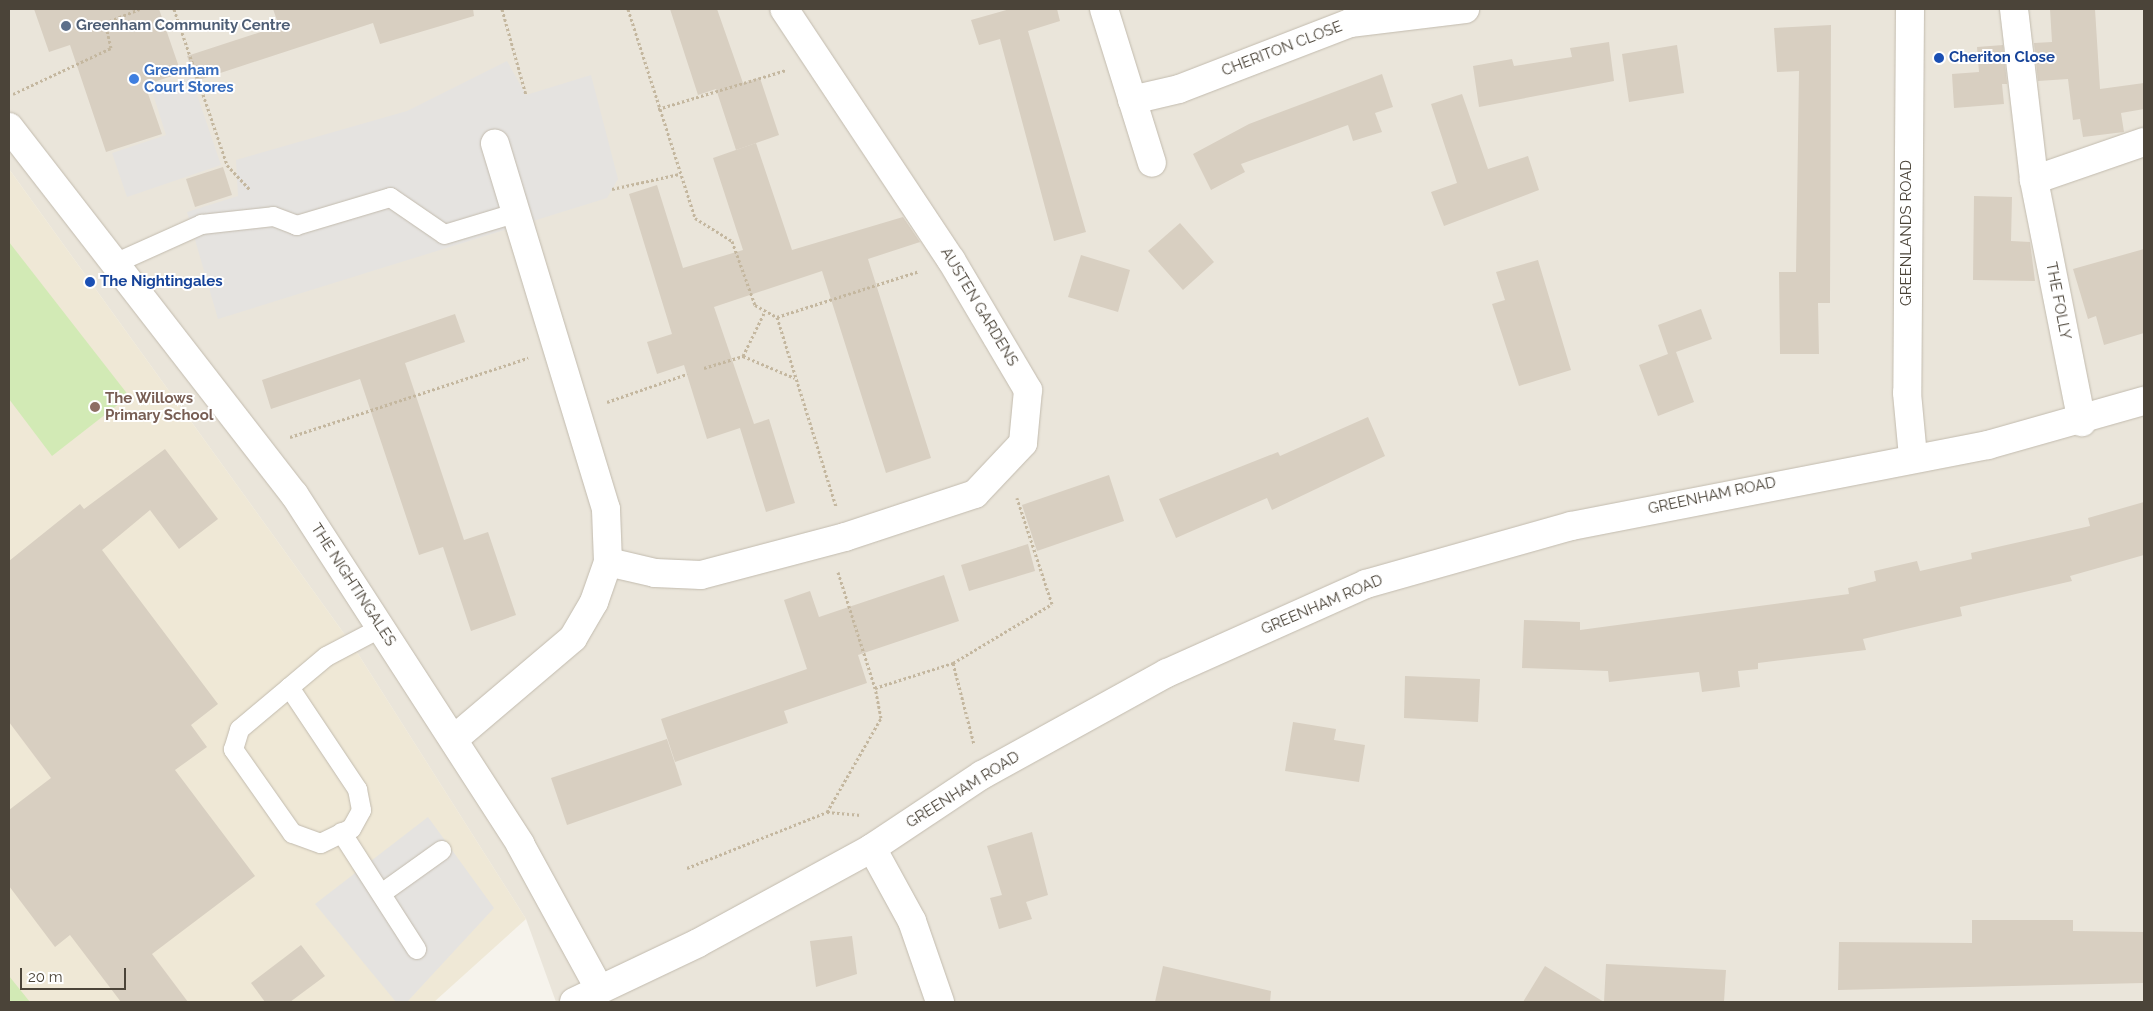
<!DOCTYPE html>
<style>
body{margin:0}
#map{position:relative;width:2153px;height:1011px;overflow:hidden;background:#f6f3ec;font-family:Raleway,sans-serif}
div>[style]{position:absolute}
.residential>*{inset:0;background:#eae5da}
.education>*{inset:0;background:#efe8d6}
.green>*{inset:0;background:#d2eab5}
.parking>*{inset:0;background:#e5e3e0}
.building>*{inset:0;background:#d8cfc1}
.path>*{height:3px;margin-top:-1.5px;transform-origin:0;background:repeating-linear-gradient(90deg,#c4b79f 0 2.5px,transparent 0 5px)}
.roads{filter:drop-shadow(0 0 1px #c2bbae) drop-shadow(0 0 1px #c2bbae)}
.service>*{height:19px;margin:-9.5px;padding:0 9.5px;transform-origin:9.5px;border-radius:9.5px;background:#fff}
.minor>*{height:28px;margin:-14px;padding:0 14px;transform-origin:14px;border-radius:14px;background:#fff}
.dots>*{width:14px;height:14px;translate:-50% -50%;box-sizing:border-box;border:2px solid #fff;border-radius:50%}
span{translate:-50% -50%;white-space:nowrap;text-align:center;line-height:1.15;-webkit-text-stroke:4px #fff;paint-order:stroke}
.service-label{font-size:15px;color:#4e5e75;font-weight:700}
.left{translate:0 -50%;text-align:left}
.street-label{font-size:15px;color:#4b4439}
.transit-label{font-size:15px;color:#164399;font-weight:700}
.shop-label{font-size:15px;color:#366cbe;font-weight:700}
.education-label{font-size:15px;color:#785e54;font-weight:700}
.frame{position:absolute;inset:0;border:10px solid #4b4439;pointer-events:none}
.scale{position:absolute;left:20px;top:968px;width:106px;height:22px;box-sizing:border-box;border:2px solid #4b4439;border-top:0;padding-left:6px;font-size:15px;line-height:18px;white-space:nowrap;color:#4b4439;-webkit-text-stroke:4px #fff;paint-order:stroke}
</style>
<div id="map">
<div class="residential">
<i style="clip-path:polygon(9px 9px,2144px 9px,2144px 1002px,556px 1002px,526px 919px,353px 646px,9px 169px)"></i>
</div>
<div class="education">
<i style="clip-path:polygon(9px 169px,353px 646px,526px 919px,434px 1002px,9px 1002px)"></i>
</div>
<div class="green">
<i style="clip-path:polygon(9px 242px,129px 396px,52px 456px,9px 399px)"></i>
<i style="clip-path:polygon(9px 976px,30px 1002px,9px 1002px)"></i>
</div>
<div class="parking">
<i style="clip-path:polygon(507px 61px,526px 95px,591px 75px,618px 179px,607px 198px,218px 319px,187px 212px,238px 196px,236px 160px,407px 111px)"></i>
<i style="clip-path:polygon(191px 77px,221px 165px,127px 197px,112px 153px,166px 135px,152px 91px)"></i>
<i style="clip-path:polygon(428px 817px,494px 908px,407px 1002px,396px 1002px,315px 904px)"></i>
</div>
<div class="building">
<i style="clip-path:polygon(34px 9px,159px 9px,181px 73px,145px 85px,162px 134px,106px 152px,70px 45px,49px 52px)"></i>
<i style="clip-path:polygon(273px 9px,473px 9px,474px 16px,380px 44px,373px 23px,196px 81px,187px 56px,279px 26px)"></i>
<i style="clip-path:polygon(670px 9px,717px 9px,743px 83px,760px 78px,779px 135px,736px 150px,716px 89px,698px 95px)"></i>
<i style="clip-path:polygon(1010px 9px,1057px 9px,1060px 21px,1028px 31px,1086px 232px,1054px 241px,1000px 39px,979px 45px,971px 20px)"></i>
<i style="clip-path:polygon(2050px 9px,2095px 9px,2100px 89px,2144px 83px,2144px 109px,2121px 113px,2124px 132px,2083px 137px,2080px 119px,2073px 120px,2068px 79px,2038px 81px,2034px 43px,2052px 42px)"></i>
<i style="clip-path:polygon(1831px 25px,1830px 303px,1818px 303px,1819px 354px,1780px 354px,1779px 272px,1796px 272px,1799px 71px,1777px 72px,1774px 28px)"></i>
<i style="clip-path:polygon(1609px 42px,1614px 81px,1479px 107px,1473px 66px,1512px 59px,1514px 66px,1572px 57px,1570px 48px)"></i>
<i style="clip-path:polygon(1677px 45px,1684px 93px,1629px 102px,1622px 54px)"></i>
<i style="clip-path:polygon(2003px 45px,2007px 84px,2002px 84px,2004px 104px,1954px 108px,1952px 74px,1979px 72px,1977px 47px)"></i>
<i style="clip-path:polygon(1382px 74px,1393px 107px,1375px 113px,1382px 132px,1353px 141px,1348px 125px,1241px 164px,1245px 172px,1211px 190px,1193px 154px,1249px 124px)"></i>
<i style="clip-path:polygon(1462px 94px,1488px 169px,1528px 156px,1539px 190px,1444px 226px,1431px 192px,1457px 183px,1431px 104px)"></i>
<i style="clip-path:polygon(756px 143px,792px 250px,903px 217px,920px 242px,868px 259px,931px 458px,886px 473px,822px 271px,714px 307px,754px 424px,769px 419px,795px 503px,766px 512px,740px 428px,707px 439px,684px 365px,657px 374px,647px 342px,672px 334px,629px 194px,657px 185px,683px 268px,743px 250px,713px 158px)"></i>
<i style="clip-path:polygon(223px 167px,232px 195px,195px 207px,186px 179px)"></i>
<i style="clip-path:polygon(1974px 196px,2012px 197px,2011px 241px,2030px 242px,2035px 281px,1973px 280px)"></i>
<i style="clip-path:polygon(1180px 223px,1214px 262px,1183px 290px,1148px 251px)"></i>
<i style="clip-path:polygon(2144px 249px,2144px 333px,2104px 345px,2096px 316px,2088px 319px,2073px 269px)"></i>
<i style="clip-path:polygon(1081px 255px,1130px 270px,1118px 312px,1068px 297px)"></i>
<i style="clip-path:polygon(1538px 260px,1571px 370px,1519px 386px,1492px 304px,1505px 300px,1496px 272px)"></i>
<i style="clip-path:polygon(1701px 309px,1712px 339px,1676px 352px,1694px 402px,1658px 416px,1639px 365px,1668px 354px,1658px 325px)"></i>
<i style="clip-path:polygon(455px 314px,465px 342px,405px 363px,464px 540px,488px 532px,516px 615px,471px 631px,443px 547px,419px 555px,360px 379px,271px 409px,262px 380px)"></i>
<i style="clip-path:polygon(1368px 417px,1385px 456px,1272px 510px,1267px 498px,1176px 538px,1159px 499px,1278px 452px,1280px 456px)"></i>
<i style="clip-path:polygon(165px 449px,218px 519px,179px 549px,150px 510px,102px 550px,218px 704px,191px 725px,207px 747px,175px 770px,255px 876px,152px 954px,188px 1002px,121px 1002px,70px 935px,55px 947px,9px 886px,9px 810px,51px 778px,9px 722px,9px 561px,80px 504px,84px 509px)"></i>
<i style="clip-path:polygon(1109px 475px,1124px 521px,1037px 551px,1022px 505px)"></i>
<i style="clip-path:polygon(2144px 502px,2144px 555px,2070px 576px,2072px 581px,1960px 607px,1962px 616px,1863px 639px,1866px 650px,1758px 663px,1758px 669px,1738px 671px,1740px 687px,1702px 692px,1699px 672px,1609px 682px,1608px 671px,1522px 668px,1524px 620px,1580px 622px,1580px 630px,1849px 594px,1848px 588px,1876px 581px,1874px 571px,1917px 561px,1920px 571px,1972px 559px,1971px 553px,2090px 526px,2088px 518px)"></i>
<i style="clip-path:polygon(1028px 544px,1035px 571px,969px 591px,961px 565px)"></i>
<i style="clip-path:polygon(944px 575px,959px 621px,858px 655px,867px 683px,784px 711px,788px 723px,675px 762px,661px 719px,807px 669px,784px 600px,810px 591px,819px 617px)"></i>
<i style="clip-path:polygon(1405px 676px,1480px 679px,1478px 722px,1404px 718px)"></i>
<i style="clip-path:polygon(1293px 722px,1336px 729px,1334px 740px,1365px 745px,1359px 782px,1285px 771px)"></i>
<i style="clip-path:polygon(667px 739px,682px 785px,567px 825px,551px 778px)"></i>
<i style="clip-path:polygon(1032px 832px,1048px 895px,1026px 902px,1032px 919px,999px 929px,990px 898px,1002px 895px,987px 846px)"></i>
<i style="clip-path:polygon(1972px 920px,2073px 920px,2073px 931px,2144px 932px,2144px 983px,1838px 990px,1839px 942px,1972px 943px)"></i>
<i style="clip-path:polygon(852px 936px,857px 974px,816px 987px,810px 941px)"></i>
<i style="clip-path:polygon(301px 945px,325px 976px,290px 1002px,265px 1002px,251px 983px)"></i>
<i style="clip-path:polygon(1606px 964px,1726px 970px,1724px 1002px,1523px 1002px,1545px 966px,1604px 1002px)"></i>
<i style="clip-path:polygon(1163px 966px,1271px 991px,1270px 1002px,1155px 1002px)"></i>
</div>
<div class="path">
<i style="left:174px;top:9px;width:165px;rotate:71.2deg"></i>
<i style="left:227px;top:165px;width:34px;rotate:47deg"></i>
<i style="left:502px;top:9px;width:89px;rotate:74.4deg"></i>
<i style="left:628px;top:9px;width:219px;rotate:72.2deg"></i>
<i style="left:695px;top:218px;width:44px;rotate:31.9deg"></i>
<i style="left:732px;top:241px;width:68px;rotate:70.2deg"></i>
<i style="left:755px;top:305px;width:25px;rotate:29deg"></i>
<i style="left:777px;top:317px;width:199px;rotate:72.7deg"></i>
<i style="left:13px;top:94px;width:108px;rotate:-25.1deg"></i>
<i style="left:111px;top:48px;width:26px;rotate:-103deg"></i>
<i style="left:105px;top:23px;width:37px;rotate:-22deg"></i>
<i style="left:658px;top:109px;width:134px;rotate:-16.9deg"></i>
<i style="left:612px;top:189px;width:69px;rotate:-12.6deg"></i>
<i style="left:777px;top:317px;width:149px;rotate:-17.9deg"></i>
<i style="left:743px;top:356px;width:50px;rotate:-63.9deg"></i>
<i style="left:704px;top:368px;width:41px;rotate:-17.1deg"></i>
<i style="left:743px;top:356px;width:56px;rotate:22.9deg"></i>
<i style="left:607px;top:402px;width:85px;rotate:-19.3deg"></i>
<i style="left:290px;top:437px;width:251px;rotate:-18.4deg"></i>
<i style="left:838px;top:572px;width:122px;rotate:72.3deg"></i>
<i style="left:953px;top:663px;width:115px;rotate:-30.8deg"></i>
<i style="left:1052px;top:604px;width:112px;rotate:-108.3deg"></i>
<i style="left:827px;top:812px;width:108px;rotate:-60.1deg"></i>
<i style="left:881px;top:718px;width:31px;rotate:-101deg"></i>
<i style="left:875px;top:688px;width:82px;rotate:-17.8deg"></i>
<i style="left:953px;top:663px;width:84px;rotate:75.5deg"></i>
<i style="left:687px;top:868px;width:151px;rotate:-21.8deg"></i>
<i style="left:827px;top:812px;width:34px;rotate:5deg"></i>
</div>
<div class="roads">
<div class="service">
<i style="left:112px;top:264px;width:98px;rotate:-24.2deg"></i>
<i style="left:201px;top:224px;width:72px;rotate:-6.3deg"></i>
<i style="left:273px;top:216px;width:25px;rotate:21deg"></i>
<i style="left:296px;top:225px;width:98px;rotate:-16.6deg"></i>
<i style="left:390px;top:197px;width:65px;rotate:34.4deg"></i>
<i style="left:444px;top:234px;width:76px;rotate:-16.8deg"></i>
<i style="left:289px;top:687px;width:123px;rotate:56.3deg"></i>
<i style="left:357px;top:789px;width:21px;rotate:79deg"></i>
<i style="left:361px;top:810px;width:21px;rotate:119deg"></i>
<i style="left:351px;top:828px;width:34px;rotate:154deg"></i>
<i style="left:320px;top:843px;width:30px;rotate:-160deg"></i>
<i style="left:292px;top:833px;width:103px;rotate:-125.1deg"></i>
<i style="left:233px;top:749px;width:21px;rotate:-73deg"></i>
<i style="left:239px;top:729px;width:65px;rotate:-40deg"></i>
<i style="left:289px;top:687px;width:48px;rotate:-40deg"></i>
<i style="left:326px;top:656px;width:62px;rotate:-27.8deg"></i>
<i style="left:341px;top:832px;width:139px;rotate:57.3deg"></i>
<i style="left:381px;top:893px;width:74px;rotate:-35.6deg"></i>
</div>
<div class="minor">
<i style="left:1104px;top:9px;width:161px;rotate:72.7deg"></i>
<i style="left:1910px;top:9px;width:384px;rotate:90.4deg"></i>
<i style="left:1907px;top:393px;width:64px;rotate:84.6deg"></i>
<i style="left:2014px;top:9px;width:172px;rotate:83.3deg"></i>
<i style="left:2034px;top:180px;width:247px;rotate:78.8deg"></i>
<i style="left:1132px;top:100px;width:48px;rotate:-13.2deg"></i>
<i style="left:1179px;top:89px;width:183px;rotate:-21.1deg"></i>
<i style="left:1350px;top:23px;width:116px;rotate:-6.9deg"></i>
<i style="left:9px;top:127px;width:465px;rotate:52.2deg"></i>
<i style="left:294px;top:494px;width:417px;rotate:57.1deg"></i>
<i style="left:520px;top:844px;width:166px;rotate:61.3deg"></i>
<i style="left:2034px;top:180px;width:116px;rotate:-19.1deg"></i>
<i style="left:608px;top:562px;width:48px;rotate:13.2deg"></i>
<i style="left:655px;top:573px;width:46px;rotate:2.5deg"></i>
<i style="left:701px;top:575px;width:149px;rotate:-14.8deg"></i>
<i style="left:845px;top:537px;width:137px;rotate:-18.3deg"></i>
<i style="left:975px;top:494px;width:70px;rotate:-46.7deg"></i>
<i style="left:1023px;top:443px;width:53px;rotate:-84.6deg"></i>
<i style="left:1028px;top:390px;width:151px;rotate:-120.6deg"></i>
<i style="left:951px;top:260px;width:301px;rotate:-123.6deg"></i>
<i style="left:454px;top:739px;width:156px;rotate:-40.3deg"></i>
<i style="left:573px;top:638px;width:42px;rotate:-59.7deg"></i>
<i style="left:594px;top:602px;width:42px;rotate:-70.7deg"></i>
<i style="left:608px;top:562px;width:53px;rotate:-92.2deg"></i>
<i style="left:606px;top:509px;width:382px;rotate:-106.9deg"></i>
<i style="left:872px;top:848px;width:83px;rotate:61.3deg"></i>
<i style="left:912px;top:921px;width:86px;rotate:70.9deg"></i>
<i style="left:574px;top:1002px;width:137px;rotate:-25.4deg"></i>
<i style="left:698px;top:943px;width:198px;rotate:-28.6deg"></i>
<i style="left:872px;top:848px;width:132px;rotate:-33.6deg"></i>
<i style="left:982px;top:775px;width:211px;rotate:-28.9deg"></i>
<i style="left:1167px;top:673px;width:218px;rotate:-24.1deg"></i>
<i style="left:1366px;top:584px;width:213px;rotate:-15.8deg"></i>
<i style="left:1571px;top:526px;width:425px;rotate:-11deg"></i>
<i style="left:1988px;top:445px;width:162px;rotate:-15.8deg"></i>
</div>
</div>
<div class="dots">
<i style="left:66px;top:26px;background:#5c6f8a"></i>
<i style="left:1939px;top:58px;background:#1a4fb4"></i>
<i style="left:134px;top:79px;background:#3f7fe0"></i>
<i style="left:90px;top:282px;background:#1a4fb4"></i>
<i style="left:95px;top:407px;background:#8d6e63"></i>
</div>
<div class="service-label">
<span class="left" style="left:76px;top:26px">Greenham Community Centre</span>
</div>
<div class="street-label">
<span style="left:1282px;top:49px;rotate:-21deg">CHERITON CLOSE</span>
<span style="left:1907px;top:233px;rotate:-90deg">GREENLANDS ROAD</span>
<span style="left:2058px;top:301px;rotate:79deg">THE FOLLY</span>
<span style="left:979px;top:307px;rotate:59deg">AUSTEN GARDENS</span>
<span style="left:1712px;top:496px;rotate:-12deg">GREENHAM ROAD</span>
<span style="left:353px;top:585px;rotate:57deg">THE NIGHTINGALES</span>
<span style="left:1322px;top:605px;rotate:-23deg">GREENHAM ROAD</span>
<span style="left:963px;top:790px;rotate:-32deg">GREENHAM ROAD</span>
</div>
<div class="transit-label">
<span class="left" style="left:1949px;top:58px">Cheriton Close</span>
<span class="left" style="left:100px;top:282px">The Nightingales</span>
</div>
<div class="shop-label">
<span class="left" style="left:144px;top:79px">Greenham<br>Court Stores</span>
</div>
<div class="education-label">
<span class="left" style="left:105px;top:407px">The Willows<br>Primary School</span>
</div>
<div class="frame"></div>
<div class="scale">20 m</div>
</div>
